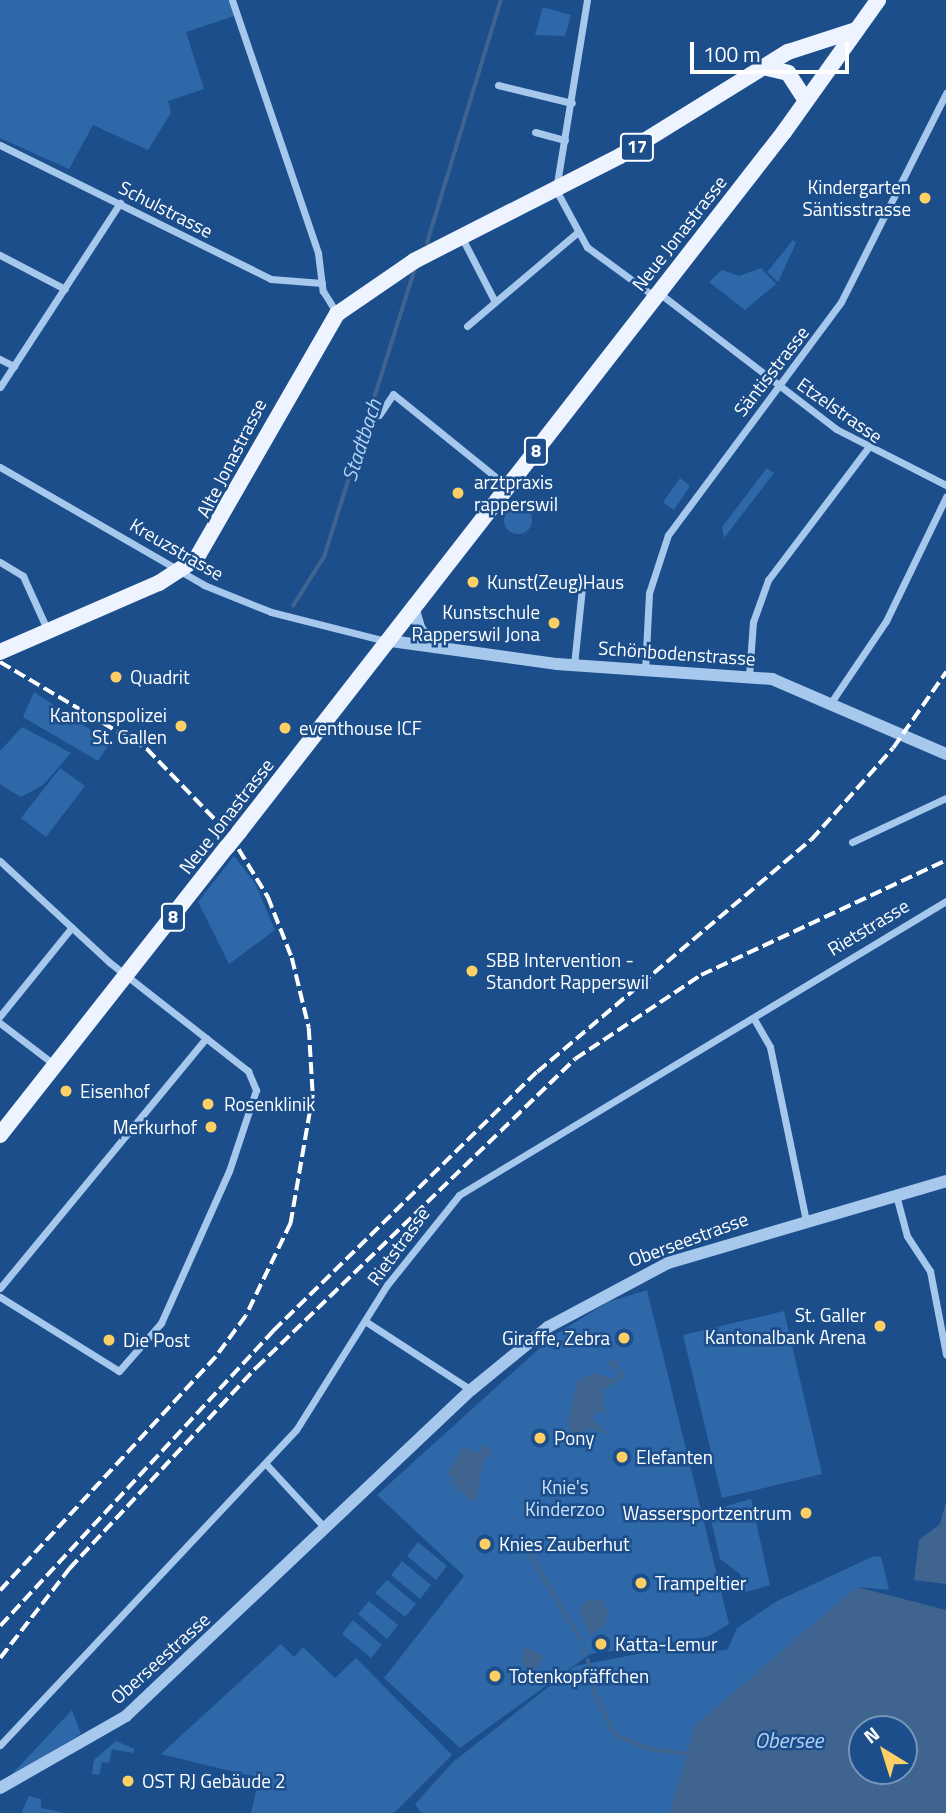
<!DOCTYPE html>
<meta charset="utf-8">
<style>
body{margin:0}
#map{position:relative;width:946px;height:1813px;overflow:hidden;background:#1b4e8b;font-family:"Titillium Web",sans-serif}
div>[style]{position:absolute}
.green>*{inset:0;background:#2e68a9}
.round{border-radius:50%}
.water>*{inset:0;background:#3f6490}
.stream>*{height:3.5px;margin:-1.75px;padding:0 1.75px;transform-origin:1.75px;border-radius:1.75px;background:#3f6490}
.minor>*{height:7px;margin:-3.5px;padding:0 3.5px;transform-origin:3.5px;border-radius:3.5px;background:#a7c8ed}
.tertiary>*{height:12px;margin:-6px;padding:0 6px;transform-origin:6px;border-radius:6px;background:#a7c8ed}
.primary>*{height:16px;margin:-8px;padding:0 8px;transform-origin:8px;border-radius:8px;background:#edf4ff}
.rail>*{height:3.5px;margin-top:-1.75px;transform-origin:0;background:repeating-linear-gradient(90deg,#fff 0 12px,transparent 0 17px)}
.primary-bridge>*{height:16px;margin:-8px;padding:0 8px;transform-origin:8px;border-radius:8px;background:#edf4ff}
.dots>*{width:19px;height:19px;translate:-50% -50%;box-sizing:border-box;border:4px solid #1b4e8b;border-radius:50%}
span{translate:-50% -50%;white-space:nowrap;text-align:center;line-height:1.15;-webkit-text-stroke:5px #1b4e8b;paint-order:stroke}
.shield-label span{padding:2px 5px;background:#1b4e8b;border:2px solid;border-radius:5px;-webkit-text-stroke-width:0}
.shield-label{font-size:18px;color:#fff;font-weight:700}
.poi-label{font-size:19px;color:#fff}
.right{translate:-100% -50%;text-align:right}
.left{translate:0 -50%;text-align:left}
.street-label{font-size:19px;color:#fff}
.park-label{font-size:19px;color:#cce1f9}
.water-label{font-size:21px;color:#b2d2f4;font-style:italic}
.north{position:absolute;left:848px;top:1715px;width:70px;height:70px;box-sizing:border-box;background:#1b4e8b;border:2px solid #7695b9;border-radius:50%;rotate:322deg;font-size:19px;font-weight:700;line-height:28px;text-align:center;color:#fff}
.north::after{content:'';display:block;margin:auto;width:24px;height:32px;background:#fecf64;clip-path:polygon(50% 0,100% 100%,50% 72%,0 100%)}
.scale{position:absolute;left:690px;top:42px;width:159px;height:32px;box-sizing:border-box;border:4px solid #fff;border-top:0;padding-left:9px;font-size:21px;line-height:24px;white-space:nowrap;color:#fff;-webkit-text-stroke:5px #1b4e8b;paint-order:stroke}
</style>
<div id="map">
<div class="green">
<i style="clip-path:polygon(0 0,229px 0,234px 16px,186px 32px,204px 89px,168px 101px,171px 113px,148px 150px,93px 125px,69px 169px,0 138px)"></i>
<i style="clip-path:polygon(543px 7px,571px 15px,565px 36px,535px 35px)"></i>
<i style="clip-path:polygon(793px 240px,796px 243px,778px 282px,767px 272px)"></i>
<i style="clip-path:polygon(761px 268px,776px 284px,745px 310px,709px 282px,722px 270px,739px 276px)"></i>
<i style="clip-path:polygon(767px 468px,774px 473px,724px 538px,722px 527px)"></i>
<i style="clip-path:polygon(680px 478px,690px 486px,674px 510px,663px 502px)"></i>
<i class="round" style="left:504px;top:506px;width:28px;height:28px"></i>
<i style="clip-path:polygon(34px 692px,110px 743px,98px 761px,23px 717px)"></i>
<i style="clip-path:polygon(22px 727px,71px 753px,43px 785px,21px 797px,0 784px,0 751px)"></i>
<i style="clip-path:polygon(60px 768px,85px 786px,46px 837px,21px 818px)"></i>
<i style="clip-path:polygon(234px 856px,255px 883px,275px 930px,229px 964px,198px 902px)"></i>
<i style="clip-path:polygon(647px 1290px,729px 1624px,707px 1637px,590px 1654px,460px 1748px,384px 1678px,464px 1576px,377px 1495px,553px 1336px,608px 1302px)"></i>
<i style="clip-path:polygon(784px 1311px,822px 1474px,722px 1498px,683px 1335px)"></i>
<i style="clip-path:polygon(751px 1499px,770px 1585px,746px 1592px,740px 1574px,720px 1559px,709px 1511px)"></i>
<i style="clip-path:polygon(418px 1542px,447px 1566px,436px 1580px,407px 1556px)"></i>
<i style="clip-path:polygon(874px 1556px,881px 1557px,889px 1590px,857px 1587px,779px 1813px,421px 1813px,415px 1804px,453px 1762px,575px 1666px,711px 1640px,718px 1651px,728px 1649px,737px 1628px,777px 1601px)"></i>
<i style="clip-path:polygon(402px 1561px,431px 1585px,420px 1599px,391px 1575px)"></i>
<i style="clip-path:polygon(387px 1580px,416px 1604px,405px 1617px,375px 1593px)"></i>
<i style="clip-path:polygon(369px 1601px,398px 1625px,387px 1639px,358px 1614px)"></i>
<i style="clip-path:polygon(353px 1620px,382px 1645px,371px 1658px,342px 1634px)"></i>
<i style="clip-path:polygon(281px 1644px,294px 1657px,303px 1647px,335px 1678px,356px 1658px,452px 1755px,394px 1813px,251px 1813px,259px 1778px,161px 1754px)"></i>
<i style="clip-path:polygon(72px 1710px,81px 1734px,12px 1775px,12px 1774px)"></i>
<i style="clip-path:polygon(116px 1741px,135px 1749px,133px 1753px,112px 1749px,109px 1763px,102px 1762px,99px 1775px,92px 1774px,94px 1760px)"></i>
<i style="clip-path:polygon(29px 1796px,41px 1799px,41px 1808px,65px 1813px,21px 1813px)"></i>
</div>
<div class="water">
<i style="clip-path:polygon(614px 1359px,625px 1377px,602px 1391px,606px 1414px,598px 1410px,592px 1419px,608px 1433px,587px 1429px,583px 1440px,571px 1441px,568px 1421px,577px 1381px,594px 1373px,615px 1379px,618px 1371px,606px 1363px)"></i>
<i style="clip-path:polygon(481px 1445px,493px 1450px,483px 1461px,477px 1498px,470px 1501px,447px 1473px,463px 1447px,480px 1453px)"></i>
<i style="clip-path:polygon(946px 1502px,946px 1584px,914px 1580px,919px 1540px,940px 1524px)"></i>
<i style="clip-path:polygon(evenodd,857px 1587px,946px 1610px,946px 1813px,669px 1813px,696px 1724px,857px 1587px,862px 1729px,904px 1729px,904px 1771px,862px 1771px,862px 1729px)"></i>
<i style="clip-path:polygon(587px 1599px,603px 1600px,608px 1612px,606px 1624px,590px 1635px,578px 1610px)"></i>
<i style="clip-path:polygon(524px 1646px,544px 1656px,535px 1671px,521px 1663px)"></i>
</div>
<div class="stream">
<i style="left:427px;top:243px;width:254px;rotate:-73.1deg"></i>
<i style="left:293px;top:606px;width:58px;rotate:-57.7deg"></i>
<i style="left:324px;top:557px;width:303px;rotate:-72.5deg"></i>
<i style="left:452px;top:1484px;width:4px;rotate:-34deg"></i>
<i style="left:456px;top:1489px;width:4px;rotate:-14deg"></i>
<i style="left:528px;top:1551px;width:104px;rotate:59.2deg"></i>
<i style="left:586px;top:1618px;width:7px;rotate:-8deg"></i>
<i style="left:584px;top:1649px;width:5px;rotate:68deg"></i>
<i style="left:588px;top:1660px;width:37px;rotate:77deg"></i>
<i style="left:596px;top:1696px;width:43px;rotate:64deg"></i>
<i style="left:615px;top:1735px;width:39px;rotate:21deg"></i>
<i style="left:651px;top:1749px;width:36px;rotate:8deg"></i>
</div>
<div class="minor">
<i style="left:232px;top:0;width:267px;rotate:71.2deg"></i>
<i style="left:318px;top:253px;width:38px;rotate:83deg"></i>
<i style="left:323px;top:291px;width:26px;rotate:58deg"></i>
<i style="left:587px;top:0;width:193px;rotate:99.3deg"></i>
<i style="left:556px;top:190px;width:65px;rotate:61.5deg"></i>
<i style="left:587px;top:247px;width:84px;rotate:36.3deg"></i>
<i style="left:498px;top:85px;width:76px;rotate:13.7deg"></i>
<i style="left:535px;top:132px;width:31px;rotate:15deg"></i>
<i style="left:0;top:145px;width:302px;rotate:26.3deg"></i>
<i style="left:271px;top:279px;width:51px;rotate:4.5deg"></i>
<i style="left:462px;top:238px;width:70px;rotate:62.7deg"></i>
<i style="left:0;top:255px;width:73px;rotate:27.6deg"></i>
<i style="left:659px;top:293px;width:223px;rotate:37.5deg"></i>
<i style="left:836px;top:429px;width:123px;rotate:27deg"></i>
<i style="left:467px;top:326px;width:145px;rotate:-40.3deg"></i>
<i style="left:0;top:359px;width:16px;rotate:27deg"></i>
<i style="left:0;top:387px;width:220px;rotate:-56.9deg"></i>
<i style="left:379px;top:415px;width:25px;rotate:-56deg"></i>
<i style="left:393px;top:394px;width:148px;rotate:39deg"></i>
<i style="left:0;top:467px;width:236px;rotate:30deg"></i>
<i style="left:204px;top:585px;width:72px;rotate:21.9deg"></i>
<i style="left:271px;top:612px;width:119px;rotate:14.2deg"></i>
<i style="left:0;top:562px;width:27px;rotate:31deg"></i>
<i style="left:23px;top:576px;width:56px;rotate:65.7deg"></i>
<i style="left:574px;top:665px;width:78px;rotate:-84.1deg"></i>
<i style="left:645px;top:670px;width:77px;rotate:-87deg"></i>
<i style="left:649px;top:593px;width:61px;rotate:-71.9deg"></i>
<i style="left:668px;top:535px;width:290px;rotate:-53.4deg"></i>
<i style="left:841px;top:302px;width:234px;rotate:-63.3deg"></i>
<i style="left:749px;top:676px;width:54px;rotate:-85.8deg"></i>
<i style="left:753px;top:622px;width:45px;rotate:-70.3deg"></i>
<i style="left:768px;top:580px;width:164px;rotate:-52.9deg"></i>
<i style="left:832px;top:701px;width:97px;rotate:-56deg"></i>
<i style="left:886px;top:621px;width:138px;rotate:-64.2deg"></i>
<i style="left:852px;top:842px;width:104px;rotate:-25.1deg"></i>
<i style="left:0;top:861px;width:149px;rotate:42.8deg"></i>
<i style="left:109px;top:962px;width:177px;rotate:38.1deg"></i>
<i style="left:248px;top:1071px;width:21px;rotate:67deg"></i>
<i style="left:256px;top:1090px;width:85px;rotate:108.4deg"></i>
<i style="left:229px;top:1171px;width:167px;rotate:114.1deg"></i>
<i style="left:161px;top:1323px;width:64px;rotate:131.2deg"></i>
<i style="left:119px;top:1371px;width:140px;rotate:-148.1deg"></i>
<i style="left:0;top:1016px;width:114px;rotate:-51deg"></i>
<i style="left:754px;top:1019px;width:32px;rotate:60deg"></i>
<i style="left:770px;top:1047px;width:178px;rotate:78.3deg"></i>
<i style="left:0;top:1023px;width:69px;rotate:37.4deg"></i>
<i style="left:896px;top:1195px;width:42px;rotate:75deg"></i>
<i style="left:907px;top:1236px;width:42px;rotate:56.7deg"></i>
<i style="left:930px;top:1271px;width:85px;rotate:79.1deg"></i>
<i style="left:0;top:1288px;width:324px;rotate:-50.5deg"></i>
<i style="left:368px;top:1323px;width:123px;rotate:33deg"></i>
<i style="left:266px;top:1464px;width:88px;rotate:47.3deg"></i>
<i style="left:0;top:1745px;width:432px;rotate:-46.8deg"></i>
<i style="left:296px;top:1430px;width:171px;rotate:-57.9deg"></i>
<i style="left:387px;top:1285px;width:115px;rotate:-51.3deg"></i>
<i style="left:459px;top:1195px;width:569px;rotate:-31.12deg"></i>
</div>
<div class="tertiary">
<i style="left:414px;top:610px;width:19px;rotate:74deg"></i>
<i style="left:419px;top:628px;width:25px;rotate:50deg"></i>
<i style="left:391px;top:641px;width:168px;rotate:7.9deg"></i>
<i style="left:557px;top:664px;width:216px;rotate:4deg"></i>
<i style="left:772px;top:679px;width:189px;rotate:23.3deg"></i>
<i style="left:0;top:1788px;width:145px;rotate:-29.7deg"></i>
<i style="left:126px;top:1716px;width:475px;rotate:-43.4deg"></i>
<i style="left:471px;top:1390px;width:99px;rotate:-39.3deg"></i>
<i style="left:548px;top:1327px;width:136px;rotate:-28.1deg"></i>
<i style="left:668px;top:1263px;width:290px;rotate:-16.4deg"></i>
</div>
<div class="primary">
<i style="left:763px;top:67px;width:26px;rotate:13deg"></i>
<i style="left:788px;top:73px;width:33px;rotate:57deg"></i>
<i style="left:0;top:652px;width:173px;rotate:-23.5deg"></i>
<i style="left:159px;top:583px;width:44px;rotate:-33deg"></i>
<i style="left:196px;top:559px;width:283px;rotate:-60.1deg"></i>
<i style="left:337px;top:314px;width:93px;rotate:-34.5deg"></i>
<i style="left:414px;top:261px;width:231px;rotate:-27deg"></i>
<i style="left:620px;top:156px;width:198px;rotate:-31.8deg"></i>
<i style="left:788px;top:52px;width:71px;rotate:-17.9deg"></i>
<i style="left:239px;top:832px;width:887px;rotate:-52.1deg"></i>
<i style="left:784px;top:132px;width:162px;rotate:-54.5deg"></i>
<i style="left:0;top:1135px;width:367px;rotate:-51.8deg"></i>
</div>
<div class="rail">
<i style="left:0;top:662px;width:171px;rotate:30.6deg"></i>
<i style="left:147px;top:749px;width:120px;rotate:46deg"></i>
<i style="left:230px;top:835px;width:73px;rotate:58.5deg"></i>
<i style="left:268px;top:897px;width:66px;rotate:68.5deg"></i>
<i style="left:292px;top:958px;width:72px;rotate:76.3deg"></i>
<i style="left:309px;top:1028px;width:67px;rotate:86.6deg"></i>
<i style="left:313px;top:1095px;width:130px;rotate:99.8deg"></i>
<i style="left:291px;top:1223px;width:103px;rotate:115.8deg"></i>
<i style="left:246px;top:1316px;width:51px;rotate:126.2deg"></i>
<i style="left:216px;top:1357px;width:318px;rotate:132.7deg"></i>
<i style="left:0;top:1626px;width:402px;rotate:-47.2deg"></i>
<i style="left:273px;top:1331px;width:370px;rotate:-44.5deg"></i>
<i style="left:537px;top:1072px;width:359px;rotate:-40.3deg"></i>
<i style="left:811px;top:840px;width:123px;rotate:-48.3deg"></i>
<i style="left:893px;top:748px;width:93px;rotate:-55.1deg"></i>
<i style="left:0;top:1658px;width:113px;rotate:-52.2deg"></i>
<i style="left:69px;top:1569px;width:275px;rotate:-47.1deg"></i>
<i style="left:256px;top:1368px;width:444px;rotate:-44.1deg"></i>
<i style="left:575px;top:1059px;width:151px;rotate:-33.7deg"></i>
<i style="left:701px;top:975px;width:271px;rotate:-25.1deg"></i>
</div>
<div class="primary-bridge">
<i style="left:227px;top:847px;width:19px;rotate:-51deg"></i>
</div>
<div class="dots">
<i style="left:925px;top:198px;background:#fecf64"></i>
<i style="left:458px;top:493px;background:#fecf64"></i>
<i style="left:473px;top:582px;background:#fecf64"></i>
<i style="left:554px;top:623px;background:#fecf64"></i>
<i style="left:116px;top:677px;background:#fecf64"></i>
<i style="left:181px;top:726px;background:#fecf64"></i>
<i style="left:285px;top:728px;background:#fecf64"></i>
<i style="left:472px;top:971px;background:#fecf64"></i>
<i style="left:66px;top:1091px;background:#fecf64"></i>
<i style="left:208px;top:1104px;background:#fecf64"></i>
<i style="left:211px;top:1127px;background:#fecf64"></i>
<i style="left:880px;top:1326px;background:#fecf64"></i>
<i style="left:624px;top:1338px;background:#fecf64"></i>
<i style="left:109px;top:1340px;background:#fecf64"></i>
<i style="left:540px;top:1438px;background:#fecf64"></i>
<i style="left:622px;top:1457px;background:#fecf64"></i>
<i style="left:806px;top:1513px;background:#fecf64"></i>
<i style="left:485px;top:1544px;background:#fecf64"></i>
<i style="left:641px;top:1583px;background:#fecf64"></i>
<i style="left:601px;top:1644px;background:#fecf64"></i>
<i style="left:495px;top:1676px;background:#fecf64"></i>
<i style="left:128px;top:1781px;background:#fecf64"></i>
</div>
<div class="shield-label">
<span style="left:637px;top:147px">17</span>
<span style="left:536px;top:451px">8</span>
<span style="left:173px;top:917px">8</span>
</div>
<div class="poi-label">
<span class="right" style="left:911px;top:198px">Kindergarten<br>Säntisstrasse</span>
<span class="left" style="left:474px;top:493px">arztpraxis<br>rapperswil</span>
<span class="left" style="left:487px;top:582px">Kunst(Zeug)Haus</span>
<span class="right" style="left:540px;top:623px">Kunstschule<br>Rapperswil Jona</span>
<span class="left" style="left:130px;top:677px">Quadrit</span>
<span class="right" style="left:167px;top:726px">Kantonspolizei<br>St. Gallen</span>
<span class="left" style="left:299px;top:728px">eventhouse ICF</span>
<span class="left" style="left:486px;top:971px">SBB Intervention -<br>Standort Rapperswil</span>
<span class="left" style="left:80px;top:1091px">Eisenhof</span>
<span class="left" style="left:224px;top:1104px">Rosenklinik</span>
<span class="right" style="left:197px;top:1127px">Merkurhof</span>
<span class="right" style="left:866px;top:1326px">St. Galler<br>Kantonalbank Arena</span>
<span class="right" style="left:610px;top:1338px">Giraffe, Zebra</span>
<span class="left" style="left:123px;top:1340px">Die Post</span>
<span class="left" style="left:554px;top:1438px">Pony</span>
<span class="left" style="left:636px;top:1457px">Elefanten</span>
<span class="right" style="left:792px;top:1513px">Wassersportzentrum</span>
<span class="left" style="left:499px;top:1544px">Knies Zauberhut</span>
<span class="left" style="left:655px;top:1583px">Trampeltier</span>
<span class="left" style="left:615px;top:1644px">Katta-Lemur</span>
<span class="left" style="left:509px;top:1676px">Totenkopfäffchen</span>
<span class="left" style="left:142px;top:1781px">OST RJ Gebäude 2</span>
</div>
<div class="street-label">
<span style="left:166px;top:209px;rotate:27deg">Schulstrasse</span>
<span style="left:679px;top:233px;rotate:-52deg">Neue Jonastrasse</span>
<span style="left:771px;top:371px;rotate:-52deg">Säntisstrasse</span>
<span style="left:840px;top:410px;rotate:35deg">Etzelstrasse</span>
<span style="left:231px;top:458px;rotate:-63deg">Alte Jonastrasse</span>
<span style="left:177px;top:549px;rotate:30deg">Kreuzstrasse</span>
<span style="left:677px;top:653px;rotate:4deg">Schönbodenstrasse</span>
<span style="left:226px;top:816px;rotate:-52deg">Neue Jonastrasse</span>
<span style="left:868px;top:927px;rotate:-31deg">Rietstrasse</span>
<span style="left:688px;top:1239px;rotate:-20deg">Oberseestrasse</span>
<span style="left:398px;top:1246px;rotate:-54deg">Rietstrasse</span>
<span style="left:160px;top:1658px;rotate:-42deg">Oberseestrasse</span>
</div>
<div class="park-label">
<span style="left:565px;top:1498px">Knie's<br>Kinderzoo</span>
</div>
<div class="water-label">
<span style="left:361px;top:440px;rotate:-72deg">Stadtbach</span>
<span style="left:789px;top:1740px">Obersee</span>
</div>
<div class="north">N</div>
<div class="scale">100 m</div>
</div>
